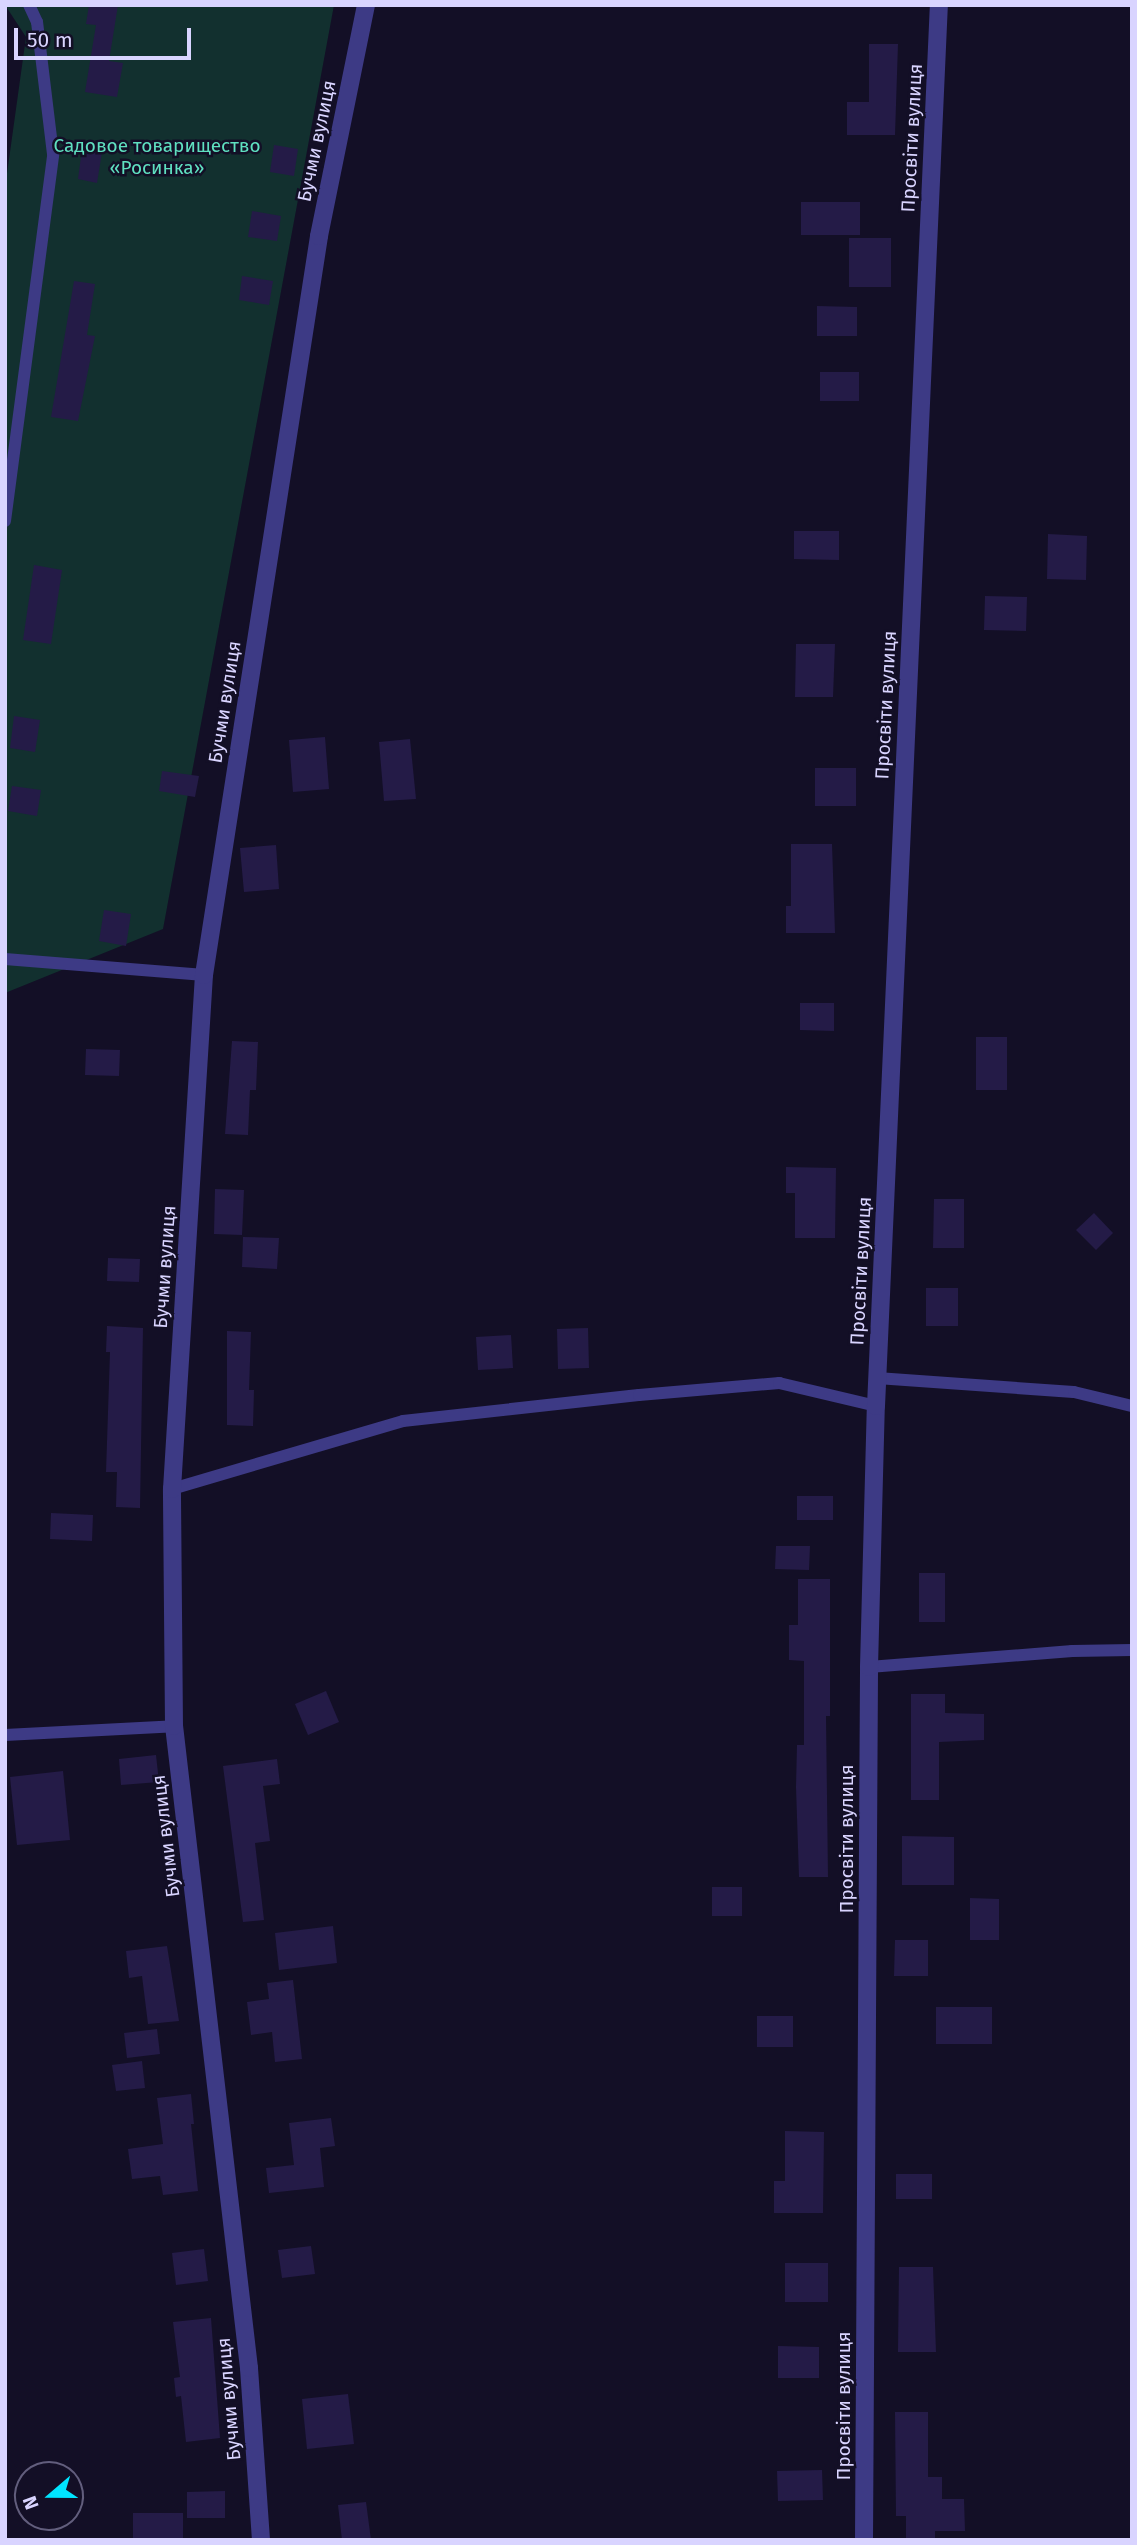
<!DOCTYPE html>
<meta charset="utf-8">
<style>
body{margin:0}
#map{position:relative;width:1137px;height:2545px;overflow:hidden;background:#130f26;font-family:"Fira Sans",sans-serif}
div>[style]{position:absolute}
.green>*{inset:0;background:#12302f}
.building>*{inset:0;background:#241b47}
.service>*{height:12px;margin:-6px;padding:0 6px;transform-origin:6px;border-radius:6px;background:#3d3a85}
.minor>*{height:18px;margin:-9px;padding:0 9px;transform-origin:9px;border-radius:9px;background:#3d3a85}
span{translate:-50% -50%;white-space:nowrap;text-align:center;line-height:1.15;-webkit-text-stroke:5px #130f26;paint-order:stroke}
.street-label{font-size:19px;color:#d9d4ff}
.park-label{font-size:19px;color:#5fe0c0}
.frame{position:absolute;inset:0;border:7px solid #d9d4ff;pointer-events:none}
.north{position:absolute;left:14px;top:2461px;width:70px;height:70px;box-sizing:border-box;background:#130f26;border:2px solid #625e7d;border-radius:50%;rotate:250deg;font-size:19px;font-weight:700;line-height:28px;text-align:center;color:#d9d4ff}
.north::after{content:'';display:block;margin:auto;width:24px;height:32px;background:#00e5ff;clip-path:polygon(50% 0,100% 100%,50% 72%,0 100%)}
.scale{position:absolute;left:14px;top:28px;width:177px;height:32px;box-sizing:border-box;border:4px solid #d9d4ff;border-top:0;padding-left:9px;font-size:21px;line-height:24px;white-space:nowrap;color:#d9d4ff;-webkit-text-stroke:5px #130f26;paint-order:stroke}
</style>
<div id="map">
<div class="green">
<i style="clip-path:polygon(5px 5px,334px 5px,163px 929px,5px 993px,5px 188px,26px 37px)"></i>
</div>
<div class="building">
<i style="clip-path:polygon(89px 5px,118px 5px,109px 61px,123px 63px,117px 97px,85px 92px,96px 25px,86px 24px)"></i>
<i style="clip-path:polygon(869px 44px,898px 44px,895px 135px,847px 135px,847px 102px,869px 102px)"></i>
<i style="clip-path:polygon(274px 145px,298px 149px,294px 176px,270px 172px)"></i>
<i style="clip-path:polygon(82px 149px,102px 152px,97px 183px,78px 179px)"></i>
<i style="clip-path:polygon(801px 202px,860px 202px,860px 235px,801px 235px)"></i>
<i style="clip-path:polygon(252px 211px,281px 216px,277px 241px,248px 237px)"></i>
<i style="clip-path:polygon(849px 238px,891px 238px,891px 287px,849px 287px)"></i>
<i style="clip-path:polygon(242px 276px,273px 281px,269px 305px,239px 300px)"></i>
<i style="clip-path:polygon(74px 281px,95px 284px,87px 335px,95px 336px,78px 421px,51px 417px)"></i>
<i style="clip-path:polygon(817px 306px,857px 307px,857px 336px,817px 336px)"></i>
<i style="clip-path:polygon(820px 372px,859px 372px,859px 401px,820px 401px)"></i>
<i style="clip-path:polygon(794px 531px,839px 531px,839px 560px,794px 559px)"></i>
<i style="clip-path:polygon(1048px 534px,1087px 536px,1086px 580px,1047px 579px)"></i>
<i style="clip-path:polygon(34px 565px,62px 570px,51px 644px,23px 640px)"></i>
<i style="clip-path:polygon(985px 596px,1027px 597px,1026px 631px,984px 630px)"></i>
<i style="clip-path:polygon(796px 644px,835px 644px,833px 697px,795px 697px)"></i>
<i style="clip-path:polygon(14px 716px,40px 720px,35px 752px,10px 748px)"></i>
<i style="clip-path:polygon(325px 737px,329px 789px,293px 792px,289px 740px)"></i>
<i style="clip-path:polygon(410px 739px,416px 799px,384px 801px,379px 742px)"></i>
<i style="clip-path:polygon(815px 768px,856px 768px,856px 806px,815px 806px)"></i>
<i style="clip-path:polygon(162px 771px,199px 776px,195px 797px,159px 791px)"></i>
<i style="clip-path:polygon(12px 786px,41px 790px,37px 816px,8px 811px)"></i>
<i style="clip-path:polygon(791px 844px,832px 844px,835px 933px,786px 933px,786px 906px,791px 906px)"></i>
<i style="clip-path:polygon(276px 845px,279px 889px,244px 892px,240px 848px)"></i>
<i style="clip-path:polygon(104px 910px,131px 914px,126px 946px,99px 941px)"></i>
<i style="clip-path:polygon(800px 1003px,834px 1003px,834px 1031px,800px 1030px)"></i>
<i style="clip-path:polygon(976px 1037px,1007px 1037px,1007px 1090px,976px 1090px)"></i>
<i style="clip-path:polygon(232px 1041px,258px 1042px,256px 1090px,250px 1090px,248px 1135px,225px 1134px)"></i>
<i style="clip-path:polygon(86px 1049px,120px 1050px,119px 1076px,85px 1075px)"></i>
<i style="clip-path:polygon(786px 1167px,836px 1168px,835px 1238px,795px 1238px,795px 1193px,786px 1193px)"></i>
<i style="clip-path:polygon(215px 1189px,244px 1190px,242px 1235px,214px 1234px)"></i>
<i style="clip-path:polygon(934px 1199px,964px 1199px,964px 1248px,933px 1248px)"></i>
<i style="clip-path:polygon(1094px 1213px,1113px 1233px,1096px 1250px,1076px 1230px)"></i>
<i style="clip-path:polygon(243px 1237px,279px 1238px,277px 1269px,242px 1267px)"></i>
<i style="clip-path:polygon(108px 1258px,140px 1259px,139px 1282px,107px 1281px)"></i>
<i style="clip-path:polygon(926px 1288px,958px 1288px,958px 1326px,926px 1326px)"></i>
<i style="clip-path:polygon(107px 1326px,143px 1328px,140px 1508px,116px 1507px,117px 1472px,106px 1472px,110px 1352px,106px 1352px)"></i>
<i style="clip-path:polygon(588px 1328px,589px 1368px,558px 1369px,557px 1329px)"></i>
<i style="clip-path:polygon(227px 1331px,251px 1332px,249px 1390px,254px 1390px,253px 1426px,227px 1425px)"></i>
<i style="clip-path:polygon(511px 1335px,513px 1368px,478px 1370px,476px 1337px)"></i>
<i style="clip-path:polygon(797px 1496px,833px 1496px,833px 1520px,797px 1520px)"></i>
<i style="clip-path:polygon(51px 1513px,93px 1515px,92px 1541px,50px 1539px)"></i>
<i style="clip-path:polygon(776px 1546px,810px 1546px,809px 1570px,775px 1569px)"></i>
<i style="clip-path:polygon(919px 1573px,945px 1573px,945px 1622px,919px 1622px)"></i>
<i style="clip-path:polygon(798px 1579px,830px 1579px,830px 1716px,826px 1716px,828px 1877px,799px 1877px,796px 1787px,797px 1745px,804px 1745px,804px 1661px,789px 1660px,789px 1625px,798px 1625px)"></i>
<i style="clip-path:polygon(326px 1691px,339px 1722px,308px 1735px,295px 1704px)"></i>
<i style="clip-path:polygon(911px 1694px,945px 1694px,945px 1713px,984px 1714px,984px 1740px,939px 1742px,939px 1800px,911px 1800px)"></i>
<i style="clip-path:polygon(156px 1755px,159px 1782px,121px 1785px,119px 1759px)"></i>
<i style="clip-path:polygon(277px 1759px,280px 1784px,263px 1786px,270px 1841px,255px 1843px,264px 1920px,243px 1922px,223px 1766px)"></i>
<i style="clip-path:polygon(63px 1771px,70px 1840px,17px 1845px,10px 1777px)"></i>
<i style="clip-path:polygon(902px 1836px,954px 1837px,954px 1885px,902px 1885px)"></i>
<i style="clip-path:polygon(712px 1887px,742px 1887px,742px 1916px,712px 1916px)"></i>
<i style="clip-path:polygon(970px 1898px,999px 1899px,999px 1940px,970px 1940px)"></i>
<i style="clip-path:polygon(333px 1926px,337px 1963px,279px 1970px,275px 1933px)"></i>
<i style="clip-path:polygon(895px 1940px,928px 1940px,928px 1976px,894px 1976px)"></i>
<i style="clip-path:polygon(167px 1946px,179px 2021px,148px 2024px,142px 1976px,129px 1978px,126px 1951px)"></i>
<i style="clip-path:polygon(293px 1980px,302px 2059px,275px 2062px,272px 2032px,251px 2035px,247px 2002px,269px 1999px,267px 1983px)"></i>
<i style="clip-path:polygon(936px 2007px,992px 2007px,992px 2044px,936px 2044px)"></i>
<i style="clip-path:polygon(757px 2016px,793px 2016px,793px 2047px,757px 2047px)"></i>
<i style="clip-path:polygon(157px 2029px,160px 2054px,127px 2058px,124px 2033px)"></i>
<i style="clip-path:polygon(142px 2061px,145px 2088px,116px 2091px,112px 2065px)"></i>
<i style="clip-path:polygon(191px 2094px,194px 2124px,191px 2124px,198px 2191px,163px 2195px,160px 2176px,132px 2179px,128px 2149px,163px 2144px,157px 2098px)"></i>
<i style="clip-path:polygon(331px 2118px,335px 2146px,320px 2148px,324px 2187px,269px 2193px,266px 2168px,294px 2165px,289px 2123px)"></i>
<i style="clip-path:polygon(785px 2131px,824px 2132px,823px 2213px,774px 2213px,774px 2181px,785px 2181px)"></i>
<i style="clip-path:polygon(896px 2174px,932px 2174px,932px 2199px,896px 2199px)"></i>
<i style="clip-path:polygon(311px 2246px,315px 2274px,282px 2278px,278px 2250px)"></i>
<i style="clip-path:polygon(204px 2249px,208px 2281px,176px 2285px,172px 2253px)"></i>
<i style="clip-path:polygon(785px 2263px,828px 2263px,828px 2302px,785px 2302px)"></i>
<i style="clip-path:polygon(899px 2267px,933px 2267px,936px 2352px,898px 2352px)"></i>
<i style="clip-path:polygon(211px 2318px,220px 2438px,186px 2442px,181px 2396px,176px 2397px,174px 2378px,180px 2377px,173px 2322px)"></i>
<i style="clip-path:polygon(778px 2346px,819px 2347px,819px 2378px,778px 2378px)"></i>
<i style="clip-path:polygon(348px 2394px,354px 2444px,307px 2449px,302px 2399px)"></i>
<i style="clip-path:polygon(895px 2412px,928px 2412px,928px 2477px,942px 2477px,942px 2499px,964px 2499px,965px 2531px,935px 2531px,935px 2540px,906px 2540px,906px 2516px,896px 2516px)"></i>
<i style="clip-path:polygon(822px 2470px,823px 2500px,778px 2501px,777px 2471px)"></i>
<i style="clip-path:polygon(225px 2491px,225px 2518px,187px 2518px,187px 2492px)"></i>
<i style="clip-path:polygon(366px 2502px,371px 2540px,342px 2540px,338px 2505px)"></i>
<i style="clip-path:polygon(133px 2513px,183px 2513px,183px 2540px,133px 2540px)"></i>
</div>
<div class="service">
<i style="left:5px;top:521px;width:370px;rotate:-82.5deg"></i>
<i style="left:53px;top:154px;width:133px;rotate:-96.9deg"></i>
<i style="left:37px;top:22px;width:19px;rotate:-115deg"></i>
<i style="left:5px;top:959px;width:200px;rotate:4.6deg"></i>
<i style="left:877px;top:1378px;width:197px;rotate:4.1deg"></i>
<i style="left:1074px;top:1392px;width:60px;rotate:13.6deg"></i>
<i style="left:172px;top:1489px;width:241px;rotate:-16.4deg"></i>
<i style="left:403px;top:1421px;width:237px;rotate:-6.3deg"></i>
<i style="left:639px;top:1395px;width:141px;rotate:-4.9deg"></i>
<i style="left:779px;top:1383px;width:100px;rotate:13.3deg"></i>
<i style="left:869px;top:1667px;width:204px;rotate:-4.5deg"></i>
<i style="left:1072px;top:1651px;width:60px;rotate:-1deg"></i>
<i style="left:5px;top:1735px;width:169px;rotate:-3deg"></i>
</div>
<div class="minor">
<i style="left:261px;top:2540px;width:172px;rotate:-94deg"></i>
<i style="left:249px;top:2368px;width:646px;rotate:-96.66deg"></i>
<i style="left:174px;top:1726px;width:237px;rotate:-90.5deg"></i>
<i style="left:172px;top:1489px;width:515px;rotate:-86.44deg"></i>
<i style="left:204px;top:975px;width:748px;rotate:-81.15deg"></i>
<i style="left:319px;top:236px;width:236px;rotate:-78.5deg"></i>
<i style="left:864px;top:2540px;width:873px;rotate:-89.67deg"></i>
<i style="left:869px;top:1667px;width:261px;rotate:-88.5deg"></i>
<i style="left:876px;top:1406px;width:1402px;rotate:-87.43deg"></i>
</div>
<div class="street-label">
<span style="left:912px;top:138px;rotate:-87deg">Просвіти вулиця</span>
<span style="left:317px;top:141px;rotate:-78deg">Бучми вулиця</span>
<span style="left:225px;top:702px;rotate:-81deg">Бучми вулиця</span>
<span style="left:886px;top:705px;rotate:-87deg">Просвіти вулиця</span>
<span style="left:165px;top:1267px;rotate:-86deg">Бучми вулиця</span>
<span style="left:861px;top:1271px;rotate:-87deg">Просвіти вулиця</span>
<span style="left:166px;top:1836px;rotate:-97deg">Бучми вулиця</span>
<span style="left:847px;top:1839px;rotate:-90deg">Просвіти вулиця</span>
<span style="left:229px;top:2399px;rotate:-95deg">Бучми вулиця</span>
<span style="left:844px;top:2406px;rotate:-90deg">Просвіти вулиця</span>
</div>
<div class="park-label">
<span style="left:157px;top:157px">Садовое товарищество<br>«Росинка»</span>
</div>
<div class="frame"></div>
<div class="north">N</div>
<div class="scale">50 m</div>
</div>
